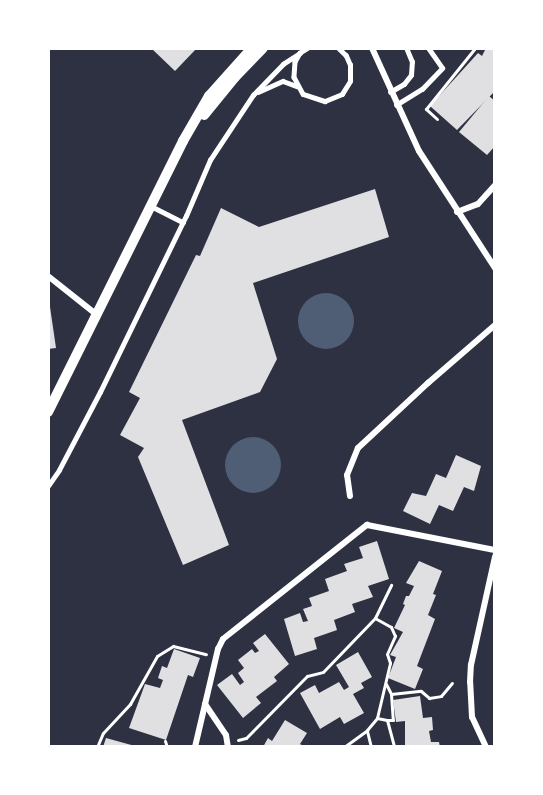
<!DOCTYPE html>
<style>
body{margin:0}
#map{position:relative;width:543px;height:795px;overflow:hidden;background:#2d3142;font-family:Karla,sans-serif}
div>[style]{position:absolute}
.water>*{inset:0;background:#4f5d75}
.round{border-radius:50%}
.building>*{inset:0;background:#e0e0e3}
.path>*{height:3px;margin:-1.5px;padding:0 1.5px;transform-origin:1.5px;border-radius:1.5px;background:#fff}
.service>*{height:4.5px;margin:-2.25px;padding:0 2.25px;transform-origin:2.25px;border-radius:2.25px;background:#fff}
.minor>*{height:6px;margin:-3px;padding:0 3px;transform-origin:3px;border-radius:3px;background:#fff}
.tertiary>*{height:10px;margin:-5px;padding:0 5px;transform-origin:5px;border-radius:5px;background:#fff}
span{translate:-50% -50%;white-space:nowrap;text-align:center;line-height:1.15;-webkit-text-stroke:4.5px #fff;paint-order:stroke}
.frame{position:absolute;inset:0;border:50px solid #fff;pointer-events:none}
</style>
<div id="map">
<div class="water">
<i class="round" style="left:298px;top:293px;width:56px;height:56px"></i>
<i class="round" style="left:225px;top:437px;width:56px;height:56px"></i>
</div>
<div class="building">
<i style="clip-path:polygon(151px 48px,197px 48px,175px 71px)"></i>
<i style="clip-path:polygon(486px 48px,495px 48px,495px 91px,457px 130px,430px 106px,478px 53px,482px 56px)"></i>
<i style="clip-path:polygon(489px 96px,495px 101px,495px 146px,487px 155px,459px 132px)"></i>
<i style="clip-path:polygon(375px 189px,389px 237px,253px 283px,277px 359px,260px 392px,182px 420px,229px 545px,183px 565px,138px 457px,144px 448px,120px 435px,140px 398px,129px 392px,196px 255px,200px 256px,221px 208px,259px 227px)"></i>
<i style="clip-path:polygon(49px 300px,56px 348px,48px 349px,48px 301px)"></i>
<i style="clip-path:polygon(456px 455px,481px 466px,474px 491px,464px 487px,453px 511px,439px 505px,430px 524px,403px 511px,412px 493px,426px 496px,436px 474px,446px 478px)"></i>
<i style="clip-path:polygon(377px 541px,389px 579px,368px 586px,373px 597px,352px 604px,355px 612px,334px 620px,337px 630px,314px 638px,317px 649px,295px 656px,284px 619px,300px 613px,303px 622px,308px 621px,303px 609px,312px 606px,309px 598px,329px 591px,325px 579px,347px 571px,344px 564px,363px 558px,359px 547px)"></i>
<i style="clip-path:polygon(419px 561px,442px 571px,433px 594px,436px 595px,428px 615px,435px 619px,417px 666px,423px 669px,415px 689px,388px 678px,396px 657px,390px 655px,403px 632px,394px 628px,405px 605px,403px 604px,406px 596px,409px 596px,414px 586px,406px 583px)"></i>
<i style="clip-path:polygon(265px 634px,289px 664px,274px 677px,277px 681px,256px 697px,261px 703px,243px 718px,217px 685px,232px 674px,240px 685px,244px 682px,238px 673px,244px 668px,238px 660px,252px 649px,255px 653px,259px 651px,253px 643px)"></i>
<i style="clip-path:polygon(174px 649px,200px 658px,193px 677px,188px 675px,166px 740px,129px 728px,145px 684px,160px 688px,163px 680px,158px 678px,162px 666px,167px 668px)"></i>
<i style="clip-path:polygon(358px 652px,372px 677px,361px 683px,364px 688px,353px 694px,364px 713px,344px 724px,340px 717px,320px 729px,300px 693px,315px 685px,319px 693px,339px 682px,344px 690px,349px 687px,336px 665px)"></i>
<i style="clip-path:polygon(420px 696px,423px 718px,432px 717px,433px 730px,429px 731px,431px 742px,439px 742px,440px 747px,405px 746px,405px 721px,396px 722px,393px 700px)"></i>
<i style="clip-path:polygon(285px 720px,307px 733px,300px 744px,305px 747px,263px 747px,268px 738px,272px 741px)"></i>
<i style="clip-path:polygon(106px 738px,135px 746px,135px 747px,103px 747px)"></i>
</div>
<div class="path">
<i style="left:437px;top:119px;width:15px;rotate:-138deg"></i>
<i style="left:426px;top:109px;width:78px;rotate:-51.2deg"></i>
<i style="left:386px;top:684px;width:11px;rotate:63deg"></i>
<i style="left:391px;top:694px;width:26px;rotate:86deg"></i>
<i style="left:393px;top:720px;width:6px;rotate:180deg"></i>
<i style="left:391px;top:694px;width:30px;rotate:-6deg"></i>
<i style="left:421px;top:691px;width:11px;rotate:41deg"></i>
<i style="left:429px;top:698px;width:12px;rotate:-9deg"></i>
<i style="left:441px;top:696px;width:17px;rotate:-50deg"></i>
<i style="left:377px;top:718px;width:57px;rotate:-76.7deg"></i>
<i style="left:390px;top:663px;width:9px;rotate:-108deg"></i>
<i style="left:387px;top:654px;width:20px;rotate:-66deg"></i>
<i style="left:395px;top:636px;width:10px;rotate:-114deg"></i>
<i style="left:391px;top:627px;width:18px;rotate:-151deg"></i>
<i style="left:375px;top:618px;width:37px;rotate:-64deg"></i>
<i style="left:367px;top:731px;width:16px;rotate:76deg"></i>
<i style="left:238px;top:740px;width:8px;rotate:-14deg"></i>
<i style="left:246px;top:738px;width:87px;rotate:-45.5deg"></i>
<i style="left:307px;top:676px;width:16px;rotate:-14deg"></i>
<i style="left:323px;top:672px;width:75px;rotate:-46.1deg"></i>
<i style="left:165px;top:741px;width:6px;rotate:72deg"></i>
<i style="left:97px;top:747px;width:15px;rotate:-67deg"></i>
<i style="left:103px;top:733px;width:40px;rotate:-47deg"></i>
<i style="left:130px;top:704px;width:55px;rotate:-60.6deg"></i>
<i style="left:157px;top:656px;width:19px;rotate:-32deg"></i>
<i style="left:173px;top:646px;width:34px;rotate:14deg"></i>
<i style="left:344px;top:747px;width:29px;rotate:-36deg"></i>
<i style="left:367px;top:730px;width:16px;rotate:-50deg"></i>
<i style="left:377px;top:718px;width:10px;rotate:11deg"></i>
<i style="left:387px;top:720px;width:28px;rotate:75deg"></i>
</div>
<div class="service">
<i style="left:308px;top:48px;width:9px;rotate:148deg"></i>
<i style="left:300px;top:53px;width:10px;rotate:119deg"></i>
<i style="left:295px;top:62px;width:15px;rotate:94deg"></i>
<i style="left:294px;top:77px;width:19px;rotate:62deg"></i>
<i style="left:303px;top:94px;width:23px;rotate:18deg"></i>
<i style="left:325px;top:101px;width:18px;rotate:-22deg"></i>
<i style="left:342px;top:94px;width:15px;rotate:-58deg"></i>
<i style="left:350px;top:81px;width:16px;rotate:-90deg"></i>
<i style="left:350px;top:65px;width:10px;rotate:-114deg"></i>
<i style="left:346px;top:56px;width:11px;rotate:-135deg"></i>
<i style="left:258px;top:92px;width:27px;rotate:-24deg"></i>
<i style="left:283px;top:81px;width:15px;rotate:20deg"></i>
<i style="left:390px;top:92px;width:16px;rotate:-30deg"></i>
<i style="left:404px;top:84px;width:11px;rotate:-52deg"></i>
<i style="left:411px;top:75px;width:13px;rotate:-86deg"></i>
<i style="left:412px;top:62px;width:15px;rotate:-113deg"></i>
<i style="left:396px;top:105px;width:31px;rotate:-32deg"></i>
<i style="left:422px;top:89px;width:29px;rotate:-46deg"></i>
<i style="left:442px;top:68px;width:24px;rotate:-125deg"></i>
<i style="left:151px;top:206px;width:36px;rotate:27deg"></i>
<i style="left:48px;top:486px;width:19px;rotate:-55deg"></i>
<i style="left:59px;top:470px;width:88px;rotate:-62.3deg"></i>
<i style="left:100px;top:392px;width:196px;rotate:-64deg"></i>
<i style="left:186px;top:216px;width:61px;rotate:-66.8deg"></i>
<i style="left:210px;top:160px;width:78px;rotate:-56.5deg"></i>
<i style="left:253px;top:95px;width:43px;rotate:-45.9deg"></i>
<i style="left:283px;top:64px;width:20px;rotate:-33deg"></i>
</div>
<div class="minor">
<i style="left:372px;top:48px;width:113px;rotate:65.5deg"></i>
<i style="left:419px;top:151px;width:140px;rotate:57deg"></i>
<i style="left:457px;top:212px;width:22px;rotate:-21deg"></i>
<i style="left:478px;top:204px;width:25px;rotate:-48deg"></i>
<i style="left:48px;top:276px;width:63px;rotate:38.5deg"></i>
<i style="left:350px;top:496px;width:21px;rotate:-98deg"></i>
<i style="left:347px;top:475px;width:29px;rotate:-68deg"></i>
<i style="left:358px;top:448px;width:96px;rotate:-42.9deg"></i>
<i style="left:428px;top:383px;width:89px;rotate:-40.9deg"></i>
<i style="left:205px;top:704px;width:37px;rotate:56deg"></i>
<i style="left:226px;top:735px;width:12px;rotate:81deg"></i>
<i style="left:195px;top:747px;width:101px;rotate:-76.8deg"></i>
<i style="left:218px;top:649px;width:11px;rotate:-63deg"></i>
<i style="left:223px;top:639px;width:184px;rotate:-38.4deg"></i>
<i style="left:367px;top:525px;width:130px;rotate:11.1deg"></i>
<i style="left:486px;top:747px;width:33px;rotate:-115deg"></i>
<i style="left:472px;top:717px;width:35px;rotate:-93deg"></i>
<i style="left:470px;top:682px;width:17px;rotate:-87deg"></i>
<i style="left:471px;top:665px;width:111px;rotate:-77.5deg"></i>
</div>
<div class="tertiary">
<i style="left:204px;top:115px;width:49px;rotate:-50.8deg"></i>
<i style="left:235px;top:77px;width:40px;rotate:-46deg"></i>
<i style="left:48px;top:412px;width:303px;rotate:-63.5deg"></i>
<i style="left:183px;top:141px;width:52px;rotate:-60deg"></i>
<i style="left:209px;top:96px;width:64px;rotate:-48.1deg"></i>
</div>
<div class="frame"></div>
</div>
